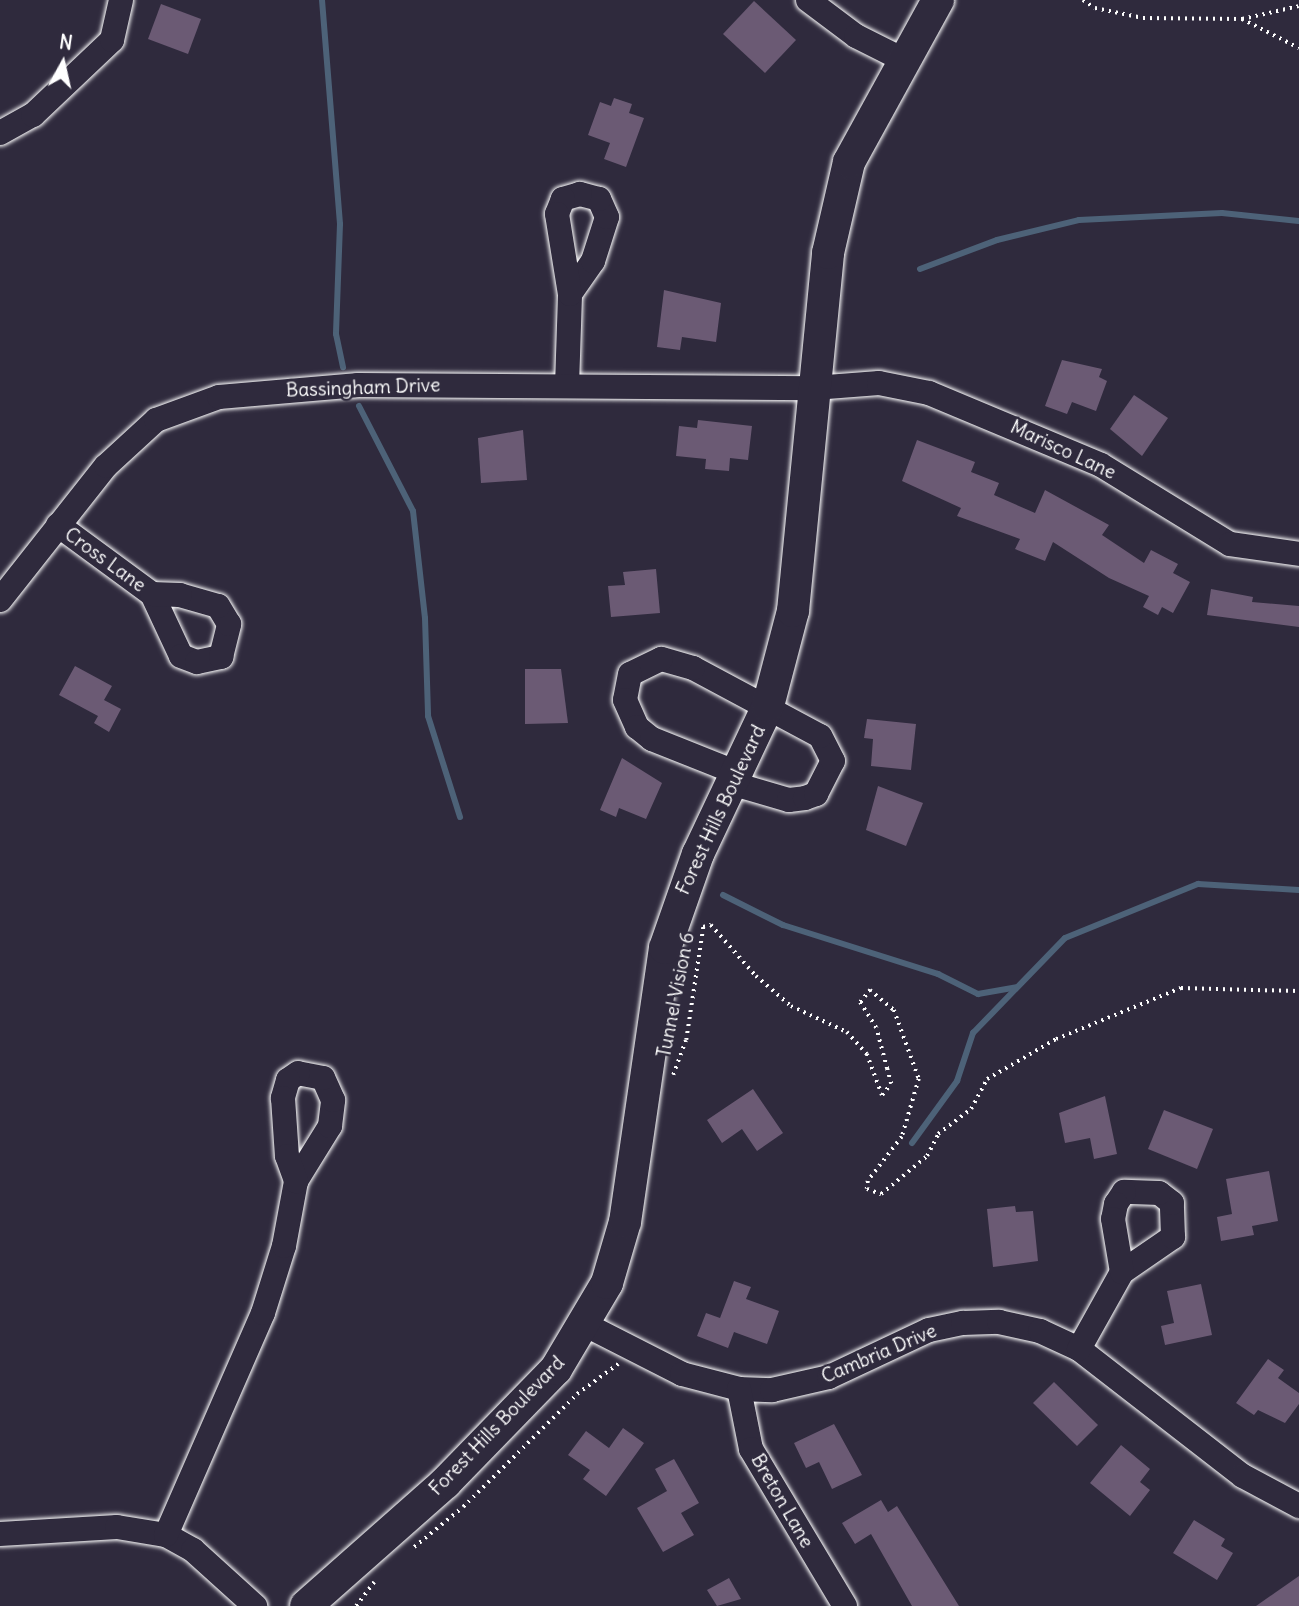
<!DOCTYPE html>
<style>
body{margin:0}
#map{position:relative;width:1299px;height:1606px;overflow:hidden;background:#2f2a3d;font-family:Delius,sans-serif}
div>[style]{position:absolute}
.stream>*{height:6px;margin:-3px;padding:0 3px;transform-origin:3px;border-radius:3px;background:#4d6278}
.building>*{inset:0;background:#6b5a74}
.path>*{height:3.5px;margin-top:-1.75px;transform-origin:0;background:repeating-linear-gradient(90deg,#fff 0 2px,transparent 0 7px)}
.roads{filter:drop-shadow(0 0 2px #fff) drop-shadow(0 0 2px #fff)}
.minor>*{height:24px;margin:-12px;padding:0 12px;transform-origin:12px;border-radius:12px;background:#2f2a3d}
.major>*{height:32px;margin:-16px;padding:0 16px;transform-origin:16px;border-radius:16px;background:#2f2a3d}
span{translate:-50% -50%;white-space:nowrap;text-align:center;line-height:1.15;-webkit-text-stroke:5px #2f2a3d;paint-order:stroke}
.street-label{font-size:19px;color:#fff}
.north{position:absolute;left:28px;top:28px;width:70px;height:70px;-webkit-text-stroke:5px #2f2a3d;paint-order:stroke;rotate:8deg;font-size:19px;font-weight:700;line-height:28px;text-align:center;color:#fff}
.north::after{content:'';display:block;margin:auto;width:24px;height:32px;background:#fff;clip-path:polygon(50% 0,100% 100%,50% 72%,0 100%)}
</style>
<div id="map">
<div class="stream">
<i style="left:322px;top:0;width:225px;rotate:85.4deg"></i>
<i style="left:340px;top:224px;width:110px;rotate:92.1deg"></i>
<i style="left:336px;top:334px;width:34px;rotate:78deg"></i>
<i style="left:920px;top:269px;width:82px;rotate:-20.6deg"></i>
<i style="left:997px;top:240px;width:84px;rotate:-13.7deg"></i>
<i style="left:1079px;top:220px;width:143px;rotate:-2.8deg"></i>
<i style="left:1222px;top:213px;width:77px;rotate:5.9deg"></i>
<i style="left:359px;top:406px;width:118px;rotate:62.8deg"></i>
<i style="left:413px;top:511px;width:108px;rotate:83.6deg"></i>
<i style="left:425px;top:618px;width:98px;rotate:88.2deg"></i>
<i style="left:428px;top:716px;width:106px;rotate:72.4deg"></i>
<i style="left:723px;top:895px;width:67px;rotate:26.6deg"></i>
<i style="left:783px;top:925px;width:163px;rotate:17.5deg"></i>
<i style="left:938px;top:974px;width:45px;rotate:26.6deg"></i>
<i style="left:978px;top:994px;width:39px;rotate:-10deg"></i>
<i style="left:912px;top:1143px;width:77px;rotate:-54deg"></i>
<i style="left:957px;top:1081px;width:51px;rotate:-71.6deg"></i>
<i style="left:973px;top:1033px;width:132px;rotate:-45.9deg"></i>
<i style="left:1065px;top:938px;width:144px;rotate:-22.1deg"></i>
<i style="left:1198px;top:884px;width:101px;rotate:3.4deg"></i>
</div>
<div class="building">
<i style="clip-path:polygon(754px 1px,796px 40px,765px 73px,723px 34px)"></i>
<i style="clip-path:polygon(161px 4px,201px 19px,188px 54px,148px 39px)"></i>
<i style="clip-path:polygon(614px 98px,632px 104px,629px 113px,644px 118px,626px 167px,604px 159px,610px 143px,588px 135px,600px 102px,611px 106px)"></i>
<i style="clip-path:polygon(664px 290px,721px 303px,716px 342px,682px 337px,680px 350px,657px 347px)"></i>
<i style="clip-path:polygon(1062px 360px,1102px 369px,1099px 377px,1107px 381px,1096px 411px,1072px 402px,1067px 414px,1045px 406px)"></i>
<i style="clip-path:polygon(1134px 395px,1168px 418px,1142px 456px,1110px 429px)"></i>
<i style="clip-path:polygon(698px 420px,752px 426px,748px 460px,730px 458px,729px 471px,705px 469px,706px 459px,676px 456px,679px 426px,697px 428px)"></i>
<i style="clip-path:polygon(523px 430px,527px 480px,481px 483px,478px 438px)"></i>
<i style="clip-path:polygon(917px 440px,975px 462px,971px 472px,999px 483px,994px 495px,1035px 513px,1045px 490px,1109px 525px,1102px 535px,1144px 563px,1151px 550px,1178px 564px,1173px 573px,1190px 582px,1173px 613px,1162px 607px,1158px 615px,1143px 607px,1149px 596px,1109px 578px,1053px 542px,1045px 561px,1015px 549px,1020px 539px,957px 516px,961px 508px,902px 481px)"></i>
<i style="clip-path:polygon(656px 569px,660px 613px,611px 617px,608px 586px,625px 585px,623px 572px)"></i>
<i style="clip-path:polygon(1211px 589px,1253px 597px,1252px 602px,1299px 606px,1299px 627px,1207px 615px)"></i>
<i style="clip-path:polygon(75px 666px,112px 686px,104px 700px,121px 709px,109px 732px,94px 723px,98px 716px,59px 695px)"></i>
<i style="clip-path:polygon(525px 669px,561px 669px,568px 723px,525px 724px)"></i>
<i style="clip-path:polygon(867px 719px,916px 724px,911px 770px,871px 766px,873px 739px,864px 738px)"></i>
<i style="clip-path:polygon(622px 758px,662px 783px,646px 819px,619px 808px,616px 817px,600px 810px)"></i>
<i style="clip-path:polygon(878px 786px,923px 803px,906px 846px,866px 830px)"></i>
<i style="clip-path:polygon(753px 1089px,783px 1133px,757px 1151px,742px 1129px,722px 1143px,707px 1120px)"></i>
<i style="clip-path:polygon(1105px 1096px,1117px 1154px,1094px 1159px,1090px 1138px,1065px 1143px,1059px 1113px)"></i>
<i style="clip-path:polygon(1164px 1110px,1213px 1129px,1197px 1169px,1148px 1149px)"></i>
<i style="clip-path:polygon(1269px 1171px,1278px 1221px,1252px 1226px,1254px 1235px,1221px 1241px,1217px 1217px,1232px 1214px,1226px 1179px)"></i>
<i style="clip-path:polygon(1015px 1206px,1016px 1212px,1033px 1211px,1038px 1261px,993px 1267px,987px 1209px)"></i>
<i style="clip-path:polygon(734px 1281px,751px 1287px,746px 1299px,779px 1311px,767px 1344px,734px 1332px,728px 1348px,697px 1336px,706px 1313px,720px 1318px)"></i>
<i style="clip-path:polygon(1201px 1284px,1212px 1335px,1165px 1345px,1161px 1326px,1174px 1323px,1167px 1291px)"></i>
<i style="clip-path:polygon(1268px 1359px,1284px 1370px,1278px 1378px,1299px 1393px,1299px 1404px,1285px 1423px,1258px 1410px,1254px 1415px,1236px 1403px)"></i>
<i style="clip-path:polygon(1054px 1382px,1098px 1425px,1077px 1446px,1033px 1403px)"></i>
<i style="clip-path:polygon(834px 1424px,862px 1475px,832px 1489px,819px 1462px,806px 1468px,794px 1443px)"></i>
<i style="clip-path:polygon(623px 1428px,644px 1443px,606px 1496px,583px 1479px,590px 1470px,568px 1455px,586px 1431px,609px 1448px)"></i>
<i style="clip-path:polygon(1121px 1445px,1150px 1469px,1140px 1482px,1150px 1490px,1130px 1516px,1090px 1483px)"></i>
<i style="clip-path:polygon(674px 1459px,699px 1503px,681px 1513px,694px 1535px,663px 1552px,637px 1508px,667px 1491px,655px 1469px)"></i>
<i style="clip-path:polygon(881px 1500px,888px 1512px,897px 1506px,959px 1606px,912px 1606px,871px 1534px,855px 1544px,842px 1523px)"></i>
<i style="clip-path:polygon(1194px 1520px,1225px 1539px,1221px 1546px,1233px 1553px,1217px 1580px,1173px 1553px)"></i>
<i style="clip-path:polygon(1299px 1576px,1299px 1606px,1256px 1606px)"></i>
<i style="clip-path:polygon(729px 1578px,741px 1599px,717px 1606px,707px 1590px)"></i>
</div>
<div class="path">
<i style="left:1083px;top:0;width:14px;rotate:34deg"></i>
<i style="left:1095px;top:8px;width:49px;rotate:11.8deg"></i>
<i style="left:1143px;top:18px;width:99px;rotate:0.6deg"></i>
<i style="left:1242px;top:19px;width:58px;rotate:-12.8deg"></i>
<i style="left:1242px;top:19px;width:64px;rotate:27deg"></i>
<i style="left:673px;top:1075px;width:37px;rotate:-70deg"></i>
<i style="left:686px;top:1040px;width:114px;rotate:-81.4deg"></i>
<i style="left:703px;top:927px;width:8px;rotate:-14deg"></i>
<i style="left:711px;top:925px;width:68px;rotate:48.6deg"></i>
<i style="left:756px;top:976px;width:46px;rotate:40.6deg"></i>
<i style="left:791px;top:1006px;width:62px;rotate:24.9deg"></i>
<i style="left:847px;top:1032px;width:30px;rotate:48deg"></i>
<i style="left:867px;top:1054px;width:44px;rotate:69.9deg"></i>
<i style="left:882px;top:1095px;width:14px;rotate:-51deg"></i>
<i style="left:891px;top:1084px;width:16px;rotate:-105deg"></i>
<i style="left:887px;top:1069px;width:42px;rotate:-105deg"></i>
<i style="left:876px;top:1028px;width:31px;rotate:-122deg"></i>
<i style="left:860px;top:1002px;width:16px;rotate:-50deg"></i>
<i style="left:870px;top:990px;width:31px;rotate:40deg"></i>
<i style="left:894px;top:1010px;width:73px;rotate:70.1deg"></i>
<i style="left:919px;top:1079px;width:60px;rotate:106.3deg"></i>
<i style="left:902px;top:1137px;width:56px;rotate:127.7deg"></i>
<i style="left:868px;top:1181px;width:8px;rotate:97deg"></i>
<i style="left:867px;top:1189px;width:15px;rotate:20deg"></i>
<i style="left:881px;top:1194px;width:60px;rotate:-39.6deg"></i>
<i style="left:927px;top:1156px;width:25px;rotate:-63deg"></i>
<i style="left:938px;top:1134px;width:41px;rotate:-37.1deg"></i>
<i style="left:971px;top:1109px;width:34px;rotate:-62deg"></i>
<i style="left:987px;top:1079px;width:80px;rotate:-30.1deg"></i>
<i style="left:1056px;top:1039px;width:135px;rotate:-22.2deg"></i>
<i style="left:1181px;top:988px;width:118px;rotate:1.5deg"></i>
<i style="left:414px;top:1547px;width:63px;rotate:-39.2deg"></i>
<i style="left:463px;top:1507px;width:161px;rotate:-44.7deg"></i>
<i style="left:577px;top:1394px;width:51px;rotate:-36.2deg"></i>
<i style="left:356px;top:1606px;width:30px;rotate:-53deg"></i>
</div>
<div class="roads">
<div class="minor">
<i style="left:808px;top:0;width:60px;rotate:36.9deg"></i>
<i style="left:856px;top:36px;width:54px;rotate:26.6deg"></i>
<i style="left:0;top:133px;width:38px;rotate:-29deg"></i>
<i style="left:33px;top:115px;width:109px;rotate:-43.5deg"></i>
<i style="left:112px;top:40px;width:41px;rotate:-77.3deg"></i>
<i style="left:567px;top:386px;width:92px;rotate:-88.1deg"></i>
<i style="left:570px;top:294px;width:40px;rotate:-55.1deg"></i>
<i style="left:593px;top:261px;width:46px;rotate:-72.3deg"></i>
<i style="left:607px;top:217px;width:20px;rotate:-114deg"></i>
<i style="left:599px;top:199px;width:20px;rotate:-165deg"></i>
<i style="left:580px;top:194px;width:18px;rotate:164deg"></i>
<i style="left:563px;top:199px;width:16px;rotate:112deg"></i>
<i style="left:557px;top:214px;width:81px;rotate:80.8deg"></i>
<i style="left:58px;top:525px;width:117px;rotate:36.3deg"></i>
<i style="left:152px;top:594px;width:68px;rotate:64.9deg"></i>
<i style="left:181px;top:656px;width:17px;rotate:21deg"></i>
<i style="left:197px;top:662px;width:25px;rotate:-12deg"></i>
<i style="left:221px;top:657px;width:34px;rotate:-76deg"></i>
<i style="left:229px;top:624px;width:21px;rotate:-121deg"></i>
<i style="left:218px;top:606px;width:40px;rotate:-164deg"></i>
<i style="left:180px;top:595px;width:28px;rotate:-178deg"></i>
<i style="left:0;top:600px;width:171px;rotate:-51.7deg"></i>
<i style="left:106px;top:466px;width:68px;rotate:-42.6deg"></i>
<i style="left:156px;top:420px;width:67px;rotate:-20.1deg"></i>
<i style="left:219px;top:397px;width:140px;rotate:-4.9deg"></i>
<i style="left:358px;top:385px;width:456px;rotate:0.4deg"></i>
<i style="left:814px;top:388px;width:65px;rotate:-4.4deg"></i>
<i style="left:879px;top:383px;width:51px;rotate:11.3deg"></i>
<i style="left:929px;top:393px;width:186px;rotate:22.7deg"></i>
<i style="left:1101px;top:465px;width:151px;rotate:31.5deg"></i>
<i style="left:1230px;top:544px;width:70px;rotate:8.2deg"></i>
<i style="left:734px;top:784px;width:57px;rotate:16.2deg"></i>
<i style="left:789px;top:800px;width:16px;rotate:-7deg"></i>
<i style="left:805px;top:798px;width:12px;rotate:-20deg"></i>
<i style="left:816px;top:794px;width:37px;rotate:-63deg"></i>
<i style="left:833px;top:761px;width:28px;rotate:-117deg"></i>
<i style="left:820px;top:736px;width:144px;rotate:-151.8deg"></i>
<i style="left:693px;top:668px;width:33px;rotate:-164deg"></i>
<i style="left:661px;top:659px;width:34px;rotate:154deg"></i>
<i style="left:630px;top:674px;width:26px;rotate:101deg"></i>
<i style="left:625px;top:700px;width:30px;rotate:66deg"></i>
<i style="left:637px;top:727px;width:19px;rotate:39deg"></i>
<i style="left:652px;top:739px;width:95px;rotate:21.7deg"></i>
<i style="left:586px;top:1325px;width:108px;rotate:27deg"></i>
<i style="left:682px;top:1374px;width:59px;rotate:14.7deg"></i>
<i style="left:739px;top:1389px;width:33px;rotate:2deg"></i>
<i style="left:772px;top:1390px;width:58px;rotate:-12.8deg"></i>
<i style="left:829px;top:1377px;width:110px;rotate:-25.2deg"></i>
<i style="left:929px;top:1330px;width:35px;rotate:-12deg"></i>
<i style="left:963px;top:1323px;width:36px;rotate:-2deg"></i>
<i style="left:999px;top:1322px;width:42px;rotate:12.4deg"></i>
<i style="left:1040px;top:1331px;width:43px;rotate:24.8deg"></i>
<i style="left:1079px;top:1349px;width:207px;rotate:37.8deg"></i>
<i style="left:1243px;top:1476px;width:64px;rotate:28.2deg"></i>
<i style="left:1079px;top:1349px;width:88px;rotate:-60.8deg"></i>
<i style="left:1122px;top:1272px;width:62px;rotate:-34.5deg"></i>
<i style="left:1173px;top:1237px;width:34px;rotate:-92deg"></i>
<i style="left:1172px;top:1203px;width:16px;rotate:-142deg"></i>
<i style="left:1159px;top:1193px;width:35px;rotate:-178deg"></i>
<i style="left:1124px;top:1192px;width:14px;rotate:124deg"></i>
<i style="left:1116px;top:1204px;width:15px;rotate:101deg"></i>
<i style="left:1113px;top:1219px;width:54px;rotate:80.4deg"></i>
<i style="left:739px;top:1389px;width:61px;rotate:78.7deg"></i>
<i style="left:751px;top:1449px;width:183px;rotate:59.1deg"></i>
<i style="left:0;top:1534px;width:117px;rotate:-3.4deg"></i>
<i style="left:117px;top:1527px;width:50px;rotate:9.3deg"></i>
<i style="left:166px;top:1535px;width:31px;rotate:29deg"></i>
<i style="left:193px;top:1550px;width:84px;rotate:42.1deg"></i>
<i style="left:166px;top:1535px;width:242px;rotate:-66.4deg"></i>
<i style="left:263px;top:1313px;width:70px;rotate:-72.6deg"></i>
<i style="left:284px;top:1246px;width:66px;rotate:-79.5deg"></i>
<i style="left:296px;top:1181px;width:65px;rotate:-58.3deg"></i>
<i style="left:330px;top:1126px;width:26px;rotate:-83deg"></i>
<i style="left:333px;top:1100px;width:24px;rotate:-114deg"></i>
<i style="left:323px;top:1078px;width:25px;rotate:-169deg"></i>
<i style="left:298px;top:1073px;width:12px;rotate:145deg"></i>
<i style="left:288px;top:1080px;width:19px;rotate:106deg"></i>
<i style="left:283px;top:1098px;width:58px;rotate:86.1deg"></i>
<i style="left:287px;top:1156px;width:27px;rotate:70deg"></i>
</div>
<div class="major">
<i style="left:306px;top:1606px;width:186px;rotate:-41.5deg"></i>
<i style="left:445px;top:1483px;width:159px;rotate:-45.8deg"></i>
<i style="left:556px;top:1369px;width:100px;rotate:-59.3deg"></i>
<i style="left:607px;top:1283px;width:64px;rotate:-73.6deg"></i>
<i style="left:625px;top:1222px;width:277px;rotate:-81.7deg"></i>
<i style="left:665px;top:948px;width:100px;rotate:-70.7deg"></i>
<i style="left:698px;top:854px;width:164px;rotate:-64.7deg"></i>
<i style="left:768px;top:706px;width:98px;rotate:-75.3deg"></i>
<i style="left:793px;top:611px;width:360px;rotate:-84.4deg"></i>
<i style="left:828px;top:253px;width:93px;rotate:-77deg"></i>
<i style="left:849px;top:162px;width:185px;rotate:-61.2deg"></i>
</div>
</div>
<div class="street-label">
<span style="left:363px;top:388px;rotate:-2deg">Bassingham Drive</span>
<span style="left:1063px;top:450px;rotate:25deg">Marisco Lane</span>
<span style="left:105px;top:560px;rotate:36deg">Cross Lane</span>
<span style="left:721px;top:810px;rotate:-65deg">Forest Hills Boulevard</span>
<span style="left:676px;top:995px;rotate:-79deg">Tunnel Vision 6</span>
<span style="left:879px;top:1354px;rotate:-23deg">Cambria Drive</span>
<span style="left:497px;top:1426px;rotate:-46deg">Forest Hills Boulevard</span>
<span style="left:782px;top:1501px;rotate:60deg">Breton Lane</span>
</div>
<div class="north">N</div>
</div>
